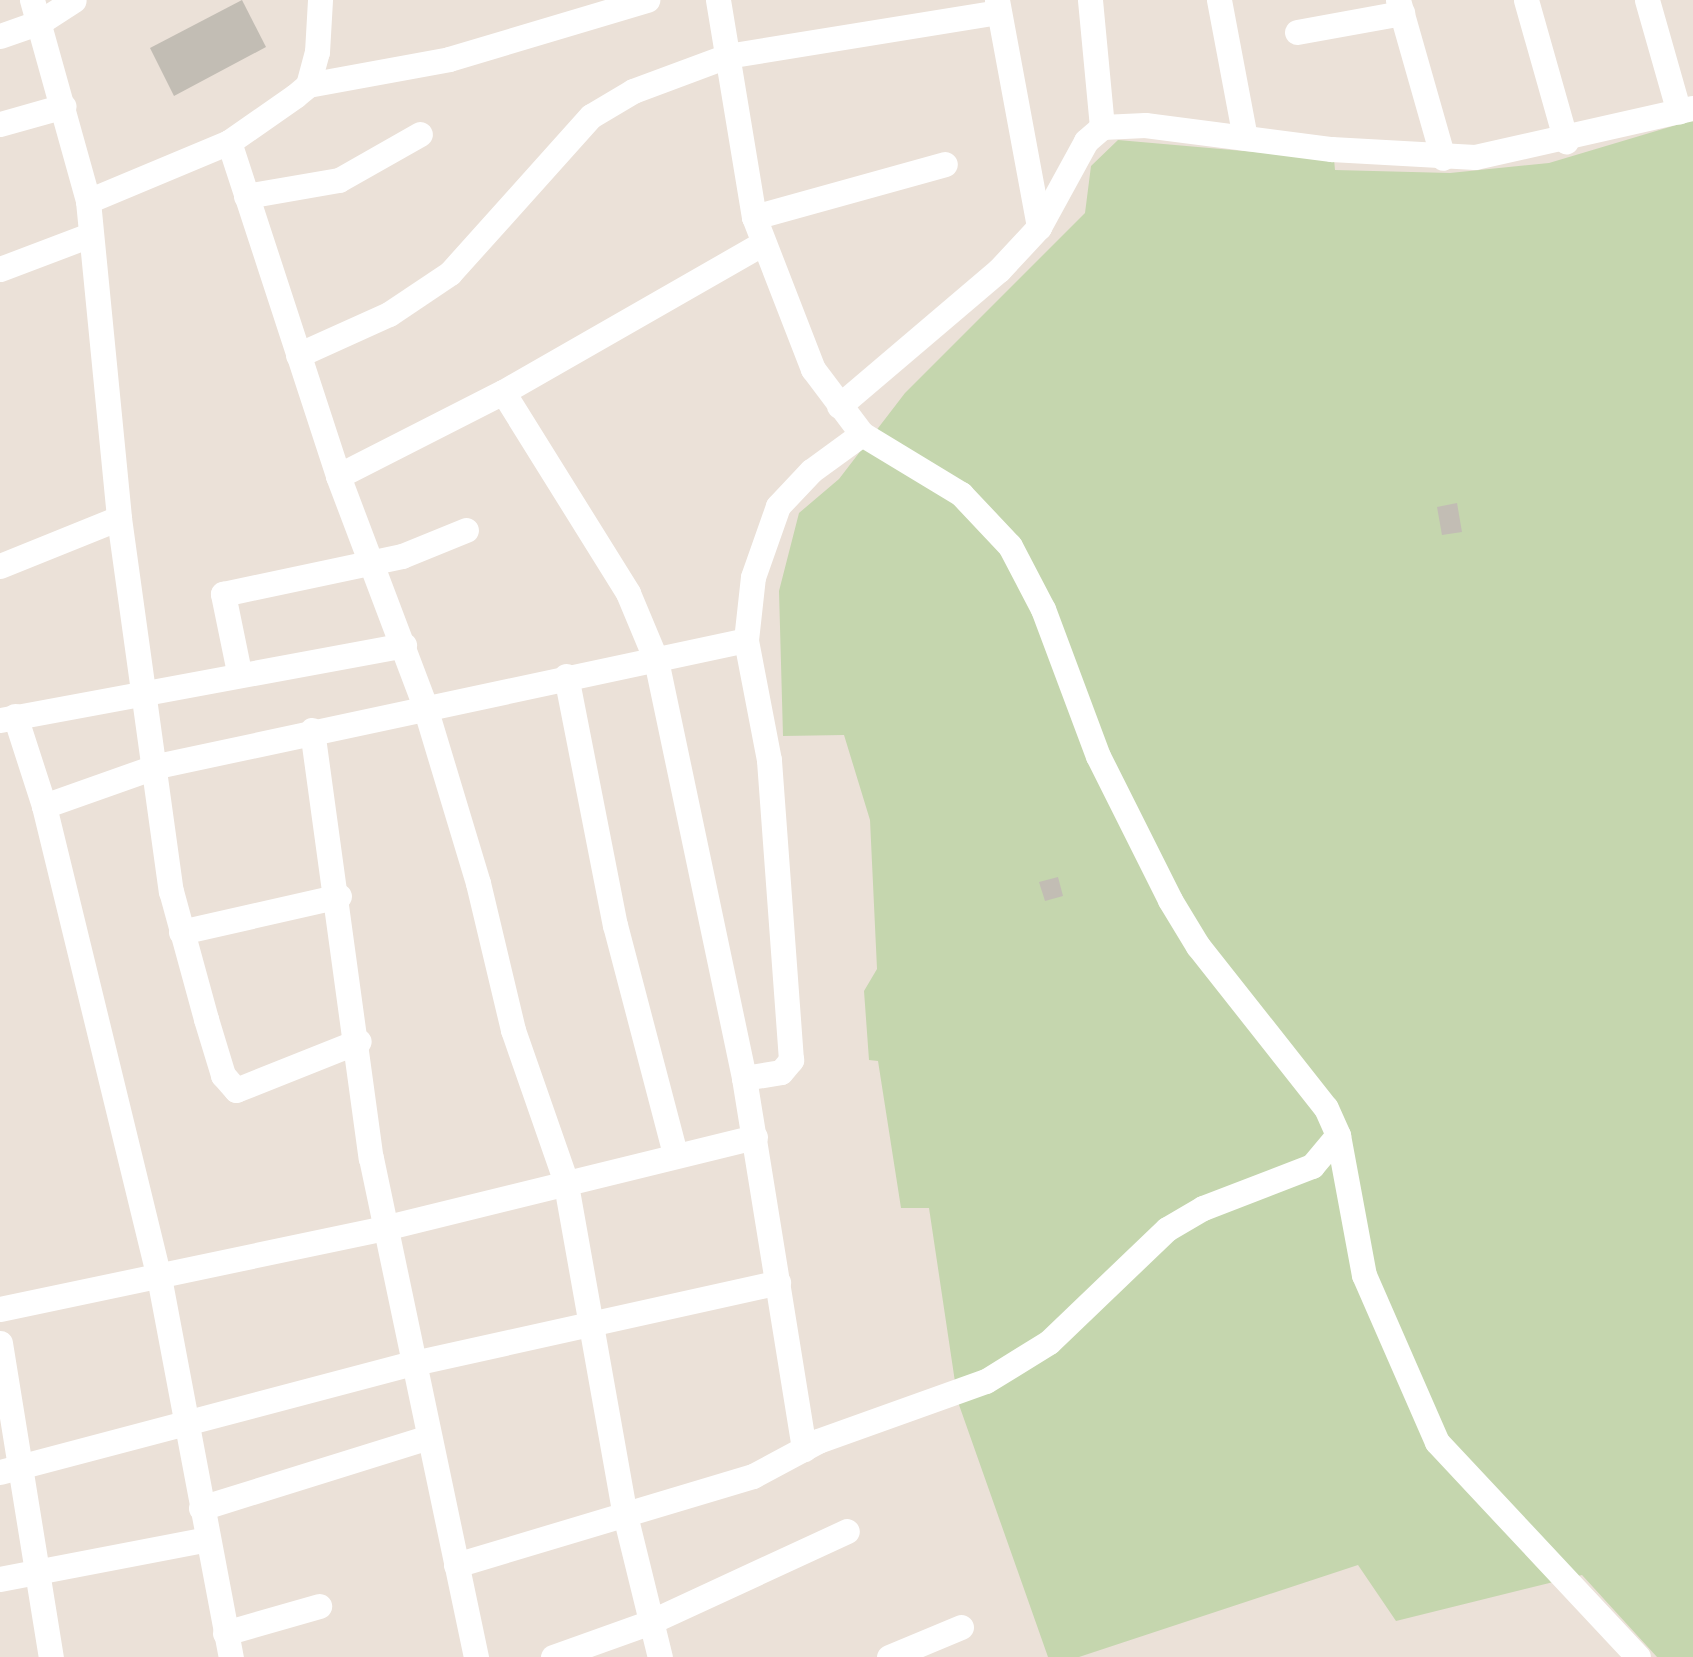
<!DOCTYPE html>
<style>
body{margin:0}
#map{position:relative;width:1693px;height:1657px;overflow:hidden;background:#ebe1d8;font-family:"Golos Text",sans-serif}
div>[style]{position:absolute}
.cemetery>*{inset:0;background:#c5d6ae}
.building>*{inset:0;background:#c2bdb4}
.minor>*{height:25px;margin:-12.5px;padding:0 12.5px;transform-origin:12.5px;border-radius:12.5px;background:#fff}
span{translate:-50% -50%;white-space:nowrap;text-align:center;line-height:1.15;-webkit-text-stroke:10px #fff;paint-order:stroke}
</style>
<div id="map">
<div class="cemetery">
<i style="clip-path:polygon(1693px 120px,1693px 1657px,1657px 1657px,1582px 1575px,1396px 1621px,1358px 1565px,1079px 1657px,1048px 1657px,958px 1402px,929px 1208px,901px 1208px,878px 1061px,869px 1060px,864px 991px,877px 969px,870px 820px,844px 735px,783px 736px,779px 591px,799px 513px,839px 479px,905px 393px,1085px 213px,1091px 166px,1118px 140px,1334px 159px,1335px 170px,1450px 173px,1549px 163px)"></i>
</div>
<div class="building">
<i style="clip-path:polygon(242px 0,266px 47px,174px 96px,150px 48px)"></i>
<i style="clip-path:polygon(1457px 503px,1462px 532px,1442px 535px,1437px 507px)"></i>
<i style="clip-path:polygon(1058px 877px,1063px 896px,1045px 901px,1039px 882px)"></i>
</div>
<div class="minor">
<i style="left:32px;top:0;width:209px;rotate:74.4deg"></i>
<i style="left:88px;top:201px;width:319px;rotate:84.4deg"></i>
<i style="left:119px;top:518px;width:377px;rotate:82.1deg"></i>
<i style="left:171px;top:891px;width:133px;rotate:74.7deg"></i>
<i style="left:206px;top:1019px;width:59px;rotate:73.1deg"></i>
<i style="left:223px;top:1075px;width:20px;rotate:49deg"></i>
<i style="left:236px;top:1090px;width:132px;rotate:-21.7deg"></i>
<i style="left:718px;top:0;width:220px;rotate:80.6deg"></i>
<i style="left:754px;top:217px;width:163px;rotate:68.8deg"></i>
<i style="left:813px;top:369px;width:81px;rotate:53deg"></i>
<i style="left:862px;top:434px;width:116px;rotate:31.2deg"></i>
<i style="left:961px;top:494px;width:71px;rotate:46.7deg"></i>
<i style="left:1010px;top:546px;width:71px;rotate:62.4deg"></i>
<i style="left:1043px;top:609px;width:157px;rotate:69.5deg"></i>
<i style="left:1098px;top:756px;width:161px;rotate:63.4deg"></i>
<i style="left:1170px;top:900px;width:54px;rotate:58.7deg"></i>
<i style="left:1198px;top:946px;width:206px;rotate:51.7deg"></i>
<i style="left:1326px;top:1108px;width:30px;rotate:66deg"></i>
<i style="left:1338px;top:1135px;width:142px;rotate:79.5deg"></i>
<i style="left:1364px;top:1275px;width:182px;rotate:66.4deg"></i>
<i style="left:1437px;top:1442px;width:294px;rotate:46.9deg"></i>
<i style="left:997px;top:0;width:231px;rotate:79.5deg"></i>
<i style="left:1090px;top:0;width:128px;rotate:84.6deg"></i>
<i style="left:1219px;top:0;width:140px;rotate:79.3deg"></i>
<i style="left:1398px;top:0;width:164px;rotate:74.1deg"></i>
<i style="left:1526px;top:0;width:147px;rotate:74.2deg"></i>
<i style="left:1647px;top:0;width:116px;rotate:74.1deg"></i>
<i style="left:1297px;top:32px;width:107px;rotate:-10.3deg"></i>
<i style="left:0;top:36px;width:42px;rotate:-19.3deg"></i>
<i style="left:40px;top:22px;width:40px;rotate:-32.9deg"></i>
<i style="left:308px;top:85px;width:143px;rotate:-10.4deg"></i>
<i style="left:449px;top:59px;width:207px;rotate:-16.6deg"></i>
<i style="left:0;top:124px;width:66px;rotate:-15.7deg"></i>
<i style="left:229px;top:142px;width:351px;rotate:71.9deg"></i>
<i style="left:338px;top:476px;width:244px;rotate:69.3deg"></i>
<i style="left:424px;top:704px;width:187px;rotate:73.2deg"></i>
<i style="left:478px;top:883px;width:151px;rotate:76.6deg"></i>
<i style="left:513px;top:1030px;width:158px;rotate:70.8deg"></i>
<i style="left:565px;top:1179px;width:341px;rotate:79.9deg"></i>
<i style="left:625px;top:1515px;width:146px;rotate:76.2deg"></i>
<i style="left:246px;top:196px;width:94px;rotate:-9.8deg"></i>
<i style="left:339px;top:180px;width:93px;rotate:-29.6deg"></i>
<i style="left:88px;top:201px;width:153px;rotate:-22.7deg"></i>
<i style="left:229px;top:142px;width:80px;rotate:-34.9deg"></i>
<i style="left:295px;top:96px;width:17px;rotate:-40deg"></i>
<i style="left:308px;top:85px;width:34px;rotate:-75deg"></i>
<i style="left:317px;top:52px;width:52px;rotate:-86.7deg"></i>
<i style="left:754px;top:217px;width:198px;rotate:-15.5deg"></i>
<i style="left:0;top:269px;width:96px;rotate:-20.7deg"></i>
<i style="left:298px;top:355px;width:100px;rotate:-24.3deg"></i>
<i style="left:389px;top:314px;width:73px;rotate:-33.9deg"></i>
<i style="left:450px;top:273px;width:211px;rotate:-48.1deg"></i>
<i style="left:591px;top:116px;width:49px;rotate:-30.8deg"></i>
<i style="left:633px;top:91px;width:100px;rotate:-20.4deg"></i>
<i style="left:727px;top:56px;width:275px;rotate:-9.2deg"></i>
<i style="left:503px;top:392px;width:237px;rotate:58.1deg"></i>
<i style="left:628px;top:593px;width:73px;rotate:67.3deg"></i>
<i style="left:656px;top:660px;width:427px;rotate:78.1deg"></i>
<i style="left:744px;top:1078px;width:376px;rotate:80.8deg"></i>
<i style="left:839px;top:406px;width:210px;rotate:-40.4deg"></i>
<i style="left:999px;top:270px;width:59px;rotate:-47.1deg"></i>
<i style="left:1039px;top:227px;width:98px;rotate:-61.3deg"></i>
<i style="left:1086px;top:141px;width:21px;rotate:-41deg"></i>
<i style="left:1102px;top:127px;width:43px;rotate:-2.7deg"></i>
<i style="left:1145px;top:125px;width:188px;rotate:7.4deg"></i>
<i style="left:1331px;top:149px;width:144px;rotate:3.2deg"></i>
<i style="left:1475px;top:157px;width:223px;rotate:-12.7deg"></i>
<i style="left:338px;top:476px;width:185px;rotate:-27deg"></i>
<i style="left:503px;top:392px;width:297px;rotate:-29.8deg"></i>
<i style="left:0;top:566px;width:128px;rotate:-22deg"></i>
<i style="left:239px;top:672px;width:80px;rotate:-101.6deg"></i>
<i style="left:223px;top:594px;width:183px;rotate:-12deg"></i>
<i style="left:402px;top:556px;width:69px;rotate:-22.1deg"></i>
<i style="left:566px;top:676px;width:254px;rotate:78.9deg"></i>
<i style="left:615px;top:925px;width:236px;rotate:75.3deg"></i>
<i style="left:15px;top:716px;width:95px;rotate:72.1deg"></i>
<i style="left:44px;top:806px;width:485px;rotate:76.3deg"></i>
<i style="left:159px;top:1277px;width:387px;rotate:79.3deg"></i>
<i style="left:0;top:720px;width:411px;rotate:-10.5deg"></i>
<i style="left:312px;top:730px;width:432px;rotate:82.2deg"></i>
<i style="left:371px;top:1158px;width:510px;rotate:78.12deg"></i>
<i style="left:44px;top:806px;width:120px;rotate:-19.5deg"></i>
<i style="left:157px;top:766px;width:602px;rotate:-12.07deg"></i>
<i style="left:181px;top:932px;width:162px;rotate:-12.8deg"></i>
<i style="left:744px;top:1078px;width:37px;rotate:-9deg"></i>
<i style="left:781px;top:1072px;width:16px;rotate:-50deg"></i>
<i style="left:791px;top:1060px;width:301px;rotate:-94.2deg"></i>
<i style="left:769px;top:760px;width:122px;rotate:-100.9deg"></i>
<i style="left:746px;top:640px;width:63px;rotate:-83.7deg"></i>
<i style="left:753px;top:577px;width:75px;rotate:-70.6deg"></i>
<i style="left:778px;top:506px;width:48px;rotate:-46.7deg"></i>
<i style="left:811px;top:471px;width:63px;rotate:-36deg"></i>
<i style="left:0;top:1309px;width:392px;rotate:-11.9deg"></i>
<i style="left:384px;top:1228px;width:382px;rotate:-13.8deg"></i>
<i style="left:0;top:1343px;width:318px;rotate:80.8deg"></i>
<i style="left:0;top:1472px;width:428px;rotate:-14.8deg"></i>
<i style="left:414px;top:1363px;width:373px;rotate:-12.5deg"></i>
<i style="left:201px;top:1508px;width:239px;rotate:-17.3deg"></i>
<i style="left:456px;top:1565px;width:310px;rotate:-16.7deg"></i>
<i style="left:753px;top:1476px;width:74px;rotate:-28.3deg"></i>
<i style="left:818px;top:1441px;width:178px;rotate:-19.7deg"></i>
<i style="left:986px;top:1381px;width:74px;rotate:-31.8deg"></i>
<i style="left:1049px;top:1342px;width:163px;rotate:-43.8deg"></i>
<i style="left:1167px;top:1229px;width:42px;rotate:-30.3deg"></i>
<i style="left:1203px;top:1208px;width:117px;rotate:-21.1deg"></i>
<i style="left:1312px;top:1166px;width:40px;rotate:-50deg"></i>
<i style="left:0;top:1579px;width:211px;rotate:-10.9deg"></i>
<i style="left:225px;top:1633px;width:98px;rotate:-16deg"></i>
<i style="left:553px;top:1657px;width:101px;rotate:-19.7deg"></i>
<i style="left:648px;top:1623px;width:219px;rotate:-24.8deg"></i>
<i style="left:889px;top:1657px;width:78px;rotate:-22.6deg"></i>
</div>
</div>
